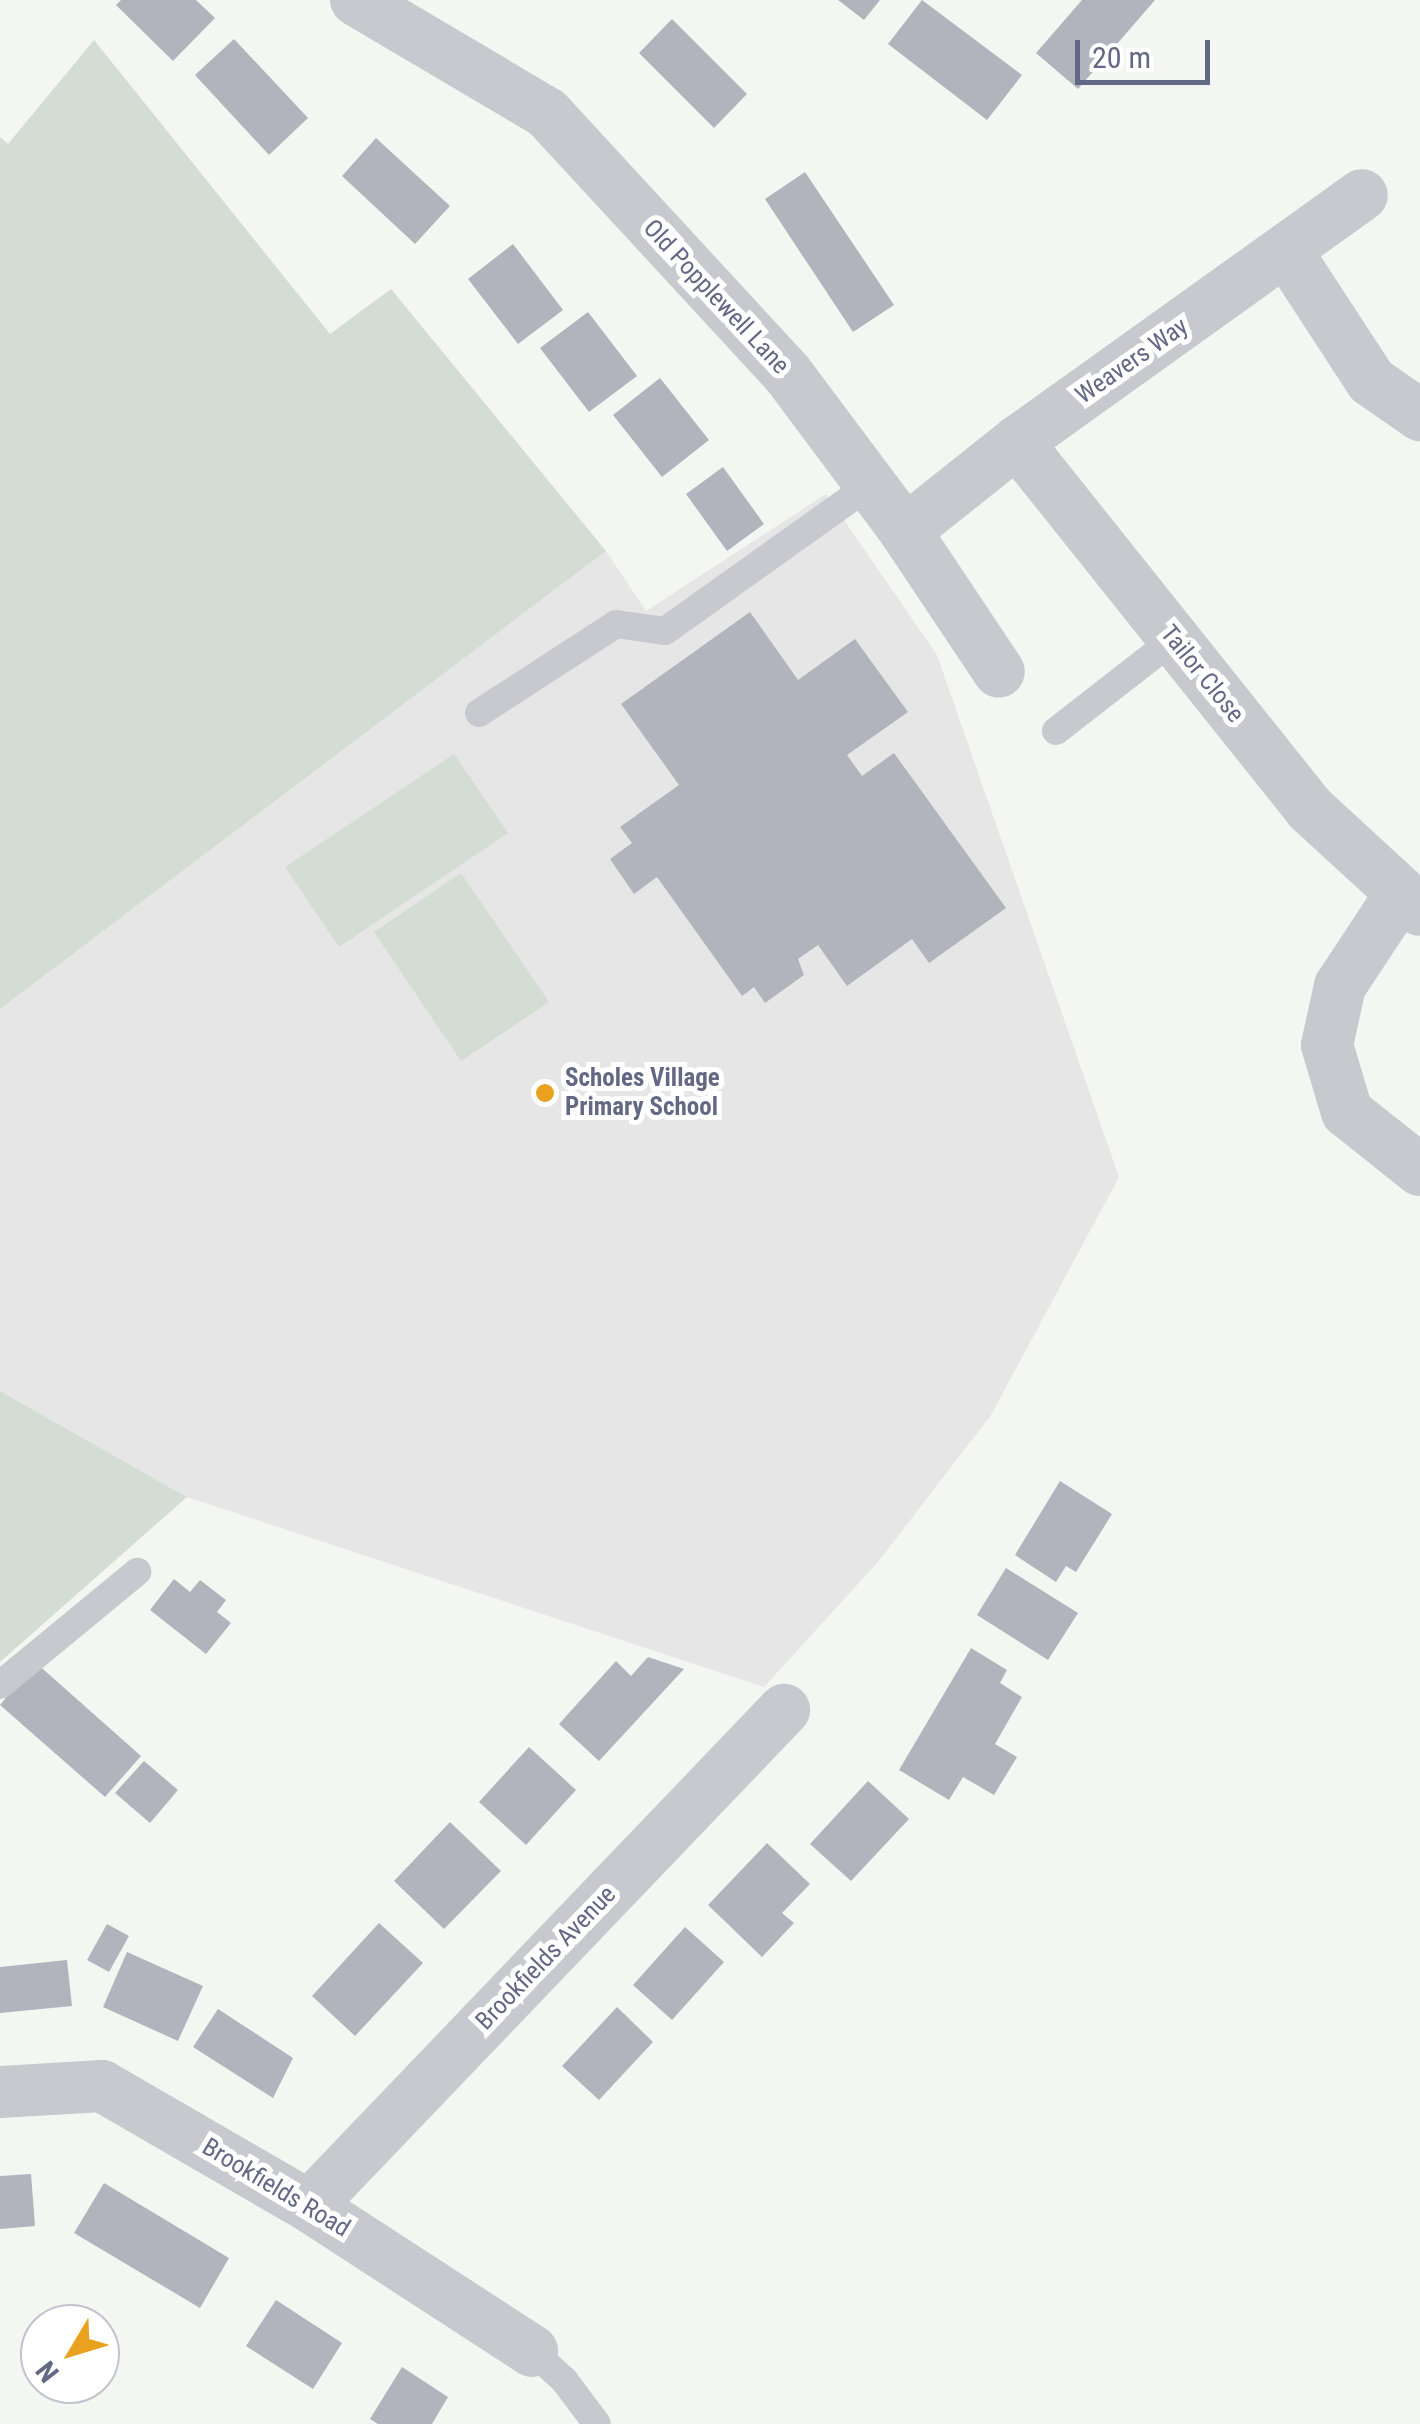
<!DOCTYPE html>
<style>
body{margin:0}
#map{position:relative;width:1420px;height:2424px;overflow:hidden;background:#f4f6f2;font-family:"Roboto Condensed",sans-serif}
div>[style]{position:absolute}
.built>*{inset:0;background:#e5e6e5}
.green>*{inset:0;background:#d3ddd4}
.building>*{inset:0;background:#b2b4bd}
.lane>*{height:28px;margin:-14px;padding:0 14px;transform-origin:14px;border-radius:14px;background:#c8c9ce}
.street>*{height:52px;margin:-26px;padding:0 26px;transform-origin:26px;border-radius:26px;background:#c8c9ce}
.dots>*{width:28px;height:28px;translate:-50% -50%;box-sizing:border-box;border:5px solid #fff;border-radius:50%}
span{translate:-50% -50%;white-space:nowrap;text-align:center;line-height:1.15;-webkit-text-stroke:10px #fff;paint-order:stroke}
.street-label{font-size:25px;color:#636884}
.poi-label{font-size:25px;color:#636884;font-weight:700}
.left{translate:0 -50%;text-align:left}
.north{position:absolute;left:20px;top:2304px;width:100px;height:100px;box-sizing:border-box;background:#fff;border:2px solid #c1c3ce;border-radius:50%;rotate:232deg;font-size:28px;font-weight:700;line-height:40px;text-align:center;color:#636884}
.north::after{content:'';display:block;margin:auto;width:35px;height:45px;background:#e9a11f;clip-path:polygon(50% 0,100% 100%,50% 72%,0 100%)}
.scale{position:absolute;left:1075px;top:40px;width:135px;height:45px;box-sizing:border-box;border:5px solid #636884;border-top:0;padding-left:12px;font-size:30px;line-height:35px;white-space:nowrap;color:#636884;-webkit-text-stroke:8px #fff;paint-order:stroke}
</style>
<div id="map">
<div class="built">
<i style="clip-path:polygon(826px 494px,937px 655px,1119px 1177px,991px 1415px,878px 1562px,764px 1687px,187px 1497px,0 1391px,0 1009px,606px 551px,646px 611px)"></i>
</div>
<div class="green">
<i style="clip-path:polygon(94px 40px,330px 334px,391px 289px,606px 551px,0 1009px,0 137px,8px 144px)"></i>
<i style="clip-path:polygon(454px 754px,508px 833px,339px 947px,285px 867px)"></i>
<i style="clip-path:polygon(461px 873px,549px 1002px,461px 1061px,374px 932px)"></i>
<i style="clip-path:polygon(0 1391px,187px 1497px,0 1662px)"></i>
</div>
<div class="building">
<i style="clip-path:polygon(121px 0,196px 0,215px 18px,173px 61px,116px 5px)"></i>
<i style="clip-path:polygon(838px 0,880px 0,864px 20px)"></i>
<i style="clip-path:polygon(922px 0,1022px 75px,987px 120px,888px 44px)"></i>
<i style="clip-path:polygon(1082px 0,1155px 0,1078px 89px,1036px 53px)"></i>
<i style="clip-path:polygon(672px 19px,747px 94px,714px 128px,639px 53px)"></i>
<i style="clip-path:polygon(234px 39px,308px 118px,269px 155px,195px 75px)"></i>
<i style="clip-path:polygon(376px 138px,450px 206px,415px 244px,342px 176px)"></i>
<i style="clip-path:polygon(805px 172px,894px 305px,853px 332px,765px 199px)"></i>
<i style="clip-path:polygon(513px 244px,563px 310px,518px 344px,468px 279px)"></i>
<i style="clip-path:polygon(588px 312px,637px 376px,589px 412px,540px 348px)"></i>
<i style="clip-path:polygon(660px 378px,709px 440px,662px 477px,613px 415px)"></i>
<i style="clip-path:polygon(723px 467px,764px 524px,727px 551px,686px 494px)"></i>
<i style="clip-path:polygon(750px 612px,798px 680px,855px 639px,908px 712px,847px 755px,862px 776px,894px 753px,1006px 908px,929px 963px,912px 939px,847px 986px,818px 945px,798px 959px,804px 975px,765px 1003px,754px 987px,742px 996px,657px 877px,634px 894px,610px 859px,632px 843px,620px 827px,679px 785px,621px 704px)"></i>
<i style="clip-path:polygon(1060px 1481px,1112px 1514px,1076px 1572px,1066px 1566px,1056px 1582px,1015px 1555px)"></i>
<i style="clip-path:polygon(1006px 1568px,1078px 1613px,1048px 1660px,977px 1615px)"></i>
<i style="clip-path:polygon(174px 1579px,190px 1592px,200px 1580px,226px 1600px,217px 1612px,231px 1623px,206px 1654px,150px 1610px)"></i>
<i style="clip-path:polygon(971px 1648px,1007px 1670px,1000px 1683px,1022px 1697px,995px 1744px,1017px 1757px,994px 1795px,963px 1777px,949px 1800px,899px 1770px)"></i>
<i style="clip-path:polygon(648px 1657px,684px 1669px,599px 1761px,559px 1724px,616px 1661px,631px 1676px)"></i>
<i style="clip-path:polygon(35px 1662px,141px 1756px,105px 1797px,0 1705px)"></i>
<i style="clip-path:polygon(529px 1747px,576px 1790px,526px 1845px,479px 1802px)"></i>
<i style="clip-path:polygon(144px 1761px,178px 1790px,150px 1823px,115px 1793px)"></i>
<i style="clip-path:polygon(868px 1781px,909px 1819px,851px 1881px,810px 1844px)"></i>
<i style="clip-path:polygon(450px 1822px,501px 1871px,444px 1929px,394px 1881px)"></i>
<i style="clip-path:polygon(767px 1843px,810px 1884px,782px 1913px,794px 1923px,762px 1957px,708px 1905px)"></i>
<i style="clip-path:polygon(379px 1923px,423px 1963px,355px 2036px,312px 1996px)"></i>
<i style="clip-path:polygon(107px 1924px,129px 1936px,109px 1972px,87px 1960px)"></i>
<i style="clip-path:polygon(685px 1927px,724px 1962px,672px 2020px,633px 1985px)"></i>
<i style="clip-path:polygon(127px 1952px,203px 1986px,178px 2041px,103px 2007px)"></i>
<i style="clip-path:polygon(67px 1960px,72px 2006px,0 2013px,0 1967px)"></i>
<i style="clip-path:polygon(617px 2007px,653px 2042px,599px 2100px,562px 2066px)"></i>
<i style="clip-path:polygon(218px 2009px,293px 2058px,273px 2098px,193px 2047px)"></i>
<i style="clip-path:polygon(31px 2174px,35px 2226px,0 2229px,0 2176px)"></i>
<i style="clip-path:polygon(104px 2183px,229px 2258px,200px 2308px,74px 2233px)"></i>
<i style="clip-path:polygon(276px 2300px,342px 2343px,313px 2389px,246px 2346px)"></i>
<i style="clip-path:polygon(402px 2367px,448px 2397px,432px 2424px,378px 2424px,370px 2419px)"></i>
</div>
<div class="lane">
<i style="left:479px;top:713px;width:163px;rotate:-33deg"></i>
<i style="left:616px;top:624px;width:49px;rotate:8.1deg"></i>
<i style="left:665px;top:631px;width:252px;rotate:-35.5deg"></i>
<i style="left:1056px;top:731px;width:150px;rotate:-37.9deg"></i>
<i style="left:0;top:1685px;width:178px;rotate:-39.5deg"></i>
<i style="left:532px;top:2351px;width:43px;rotate:42.2deg"></i>
<i style="left:564px;top:2380px;width:55px;rotate:53.1deg"></i>
</div>
<div class="street">
<i style="left:356px;top:0;width:222px;rotate:30.6deg"></i>
<i style="left:547px;top:113px;width:354px;rotate:47.3deg"></i>
<i style="left:787px;top:373px;width:197px;rotate:53.2deg"></i>
<i style="left:905px;top:531px;width:169px;rotate:56.3deg"></i>
<i style="left:1287px;top:252px;width:154px;rotate:56.9deg"></i>
<i style="left:1371px;top:381px;width:60px;rotate:34.8deg"></i>
<i style="left:1017px;top:442px;width:470px;rotate:51.4deg"></i>
<i style="left:1310px;top:809px;width:149px;rotate:42.6deg"></i>
<i style="left:905px;top:531px;width:143px;rotate:-38.5deg"></i>
<i style="left:1017px;top:442px;width:424px;rotate:-35.6deg"></i>
<i style="left:1400px;top:895px;width:109px;rotate:123.4deg"></i>
<i style="left:1340px;top:986px;width:60px;rotate:102.4deg"></i>
<i style="left:1327px;top:1045px;width:70px;rotate:73.4deg"></i>
<i style="left:1347px;top:1112px;width:93px;rotate:38.5deg"></i>
<i style="left:0;top:2092px;width:102px;rotate:-3.4deg"></i>
<i style="left:102px;top:2086px;width:239px;rotate:30.1deg"></i>
<i style="left:309px;top:2206px;width:266px;rotate:33deg"></i>
<i style="left:309px;top:2206px;width:687px;rotate:-46.24deg"></i>
</div>
<div class="dots">
<i style="left:545px;top:1093px;background:#e9a11f"></i>
</div>
<div class="street-label">
<span style="left:716px;top:297px;rotate:47deg">Old Popplewell Lane</span>
<span style="left:1132px;top:361px;rotate:-35deg">Weavers Way</span>
<span style="left:1202px;top:674px;rotate:51deg">Tailor Close</span>
<span style="left:546px;top:1958px;rotate:-46deg">Brookfields Avenue</span>
<span style="left:276px;top:2188px;rotate:31deg">Brookfields Road</span>
</div>
<div class="poi-label">
<span class="left" style="left:565px;top:1093px">Scholes Village<br>Primary School</span>
</div>
<div class="north">N</div>
<div class="scale">20 m</div>
</div>
